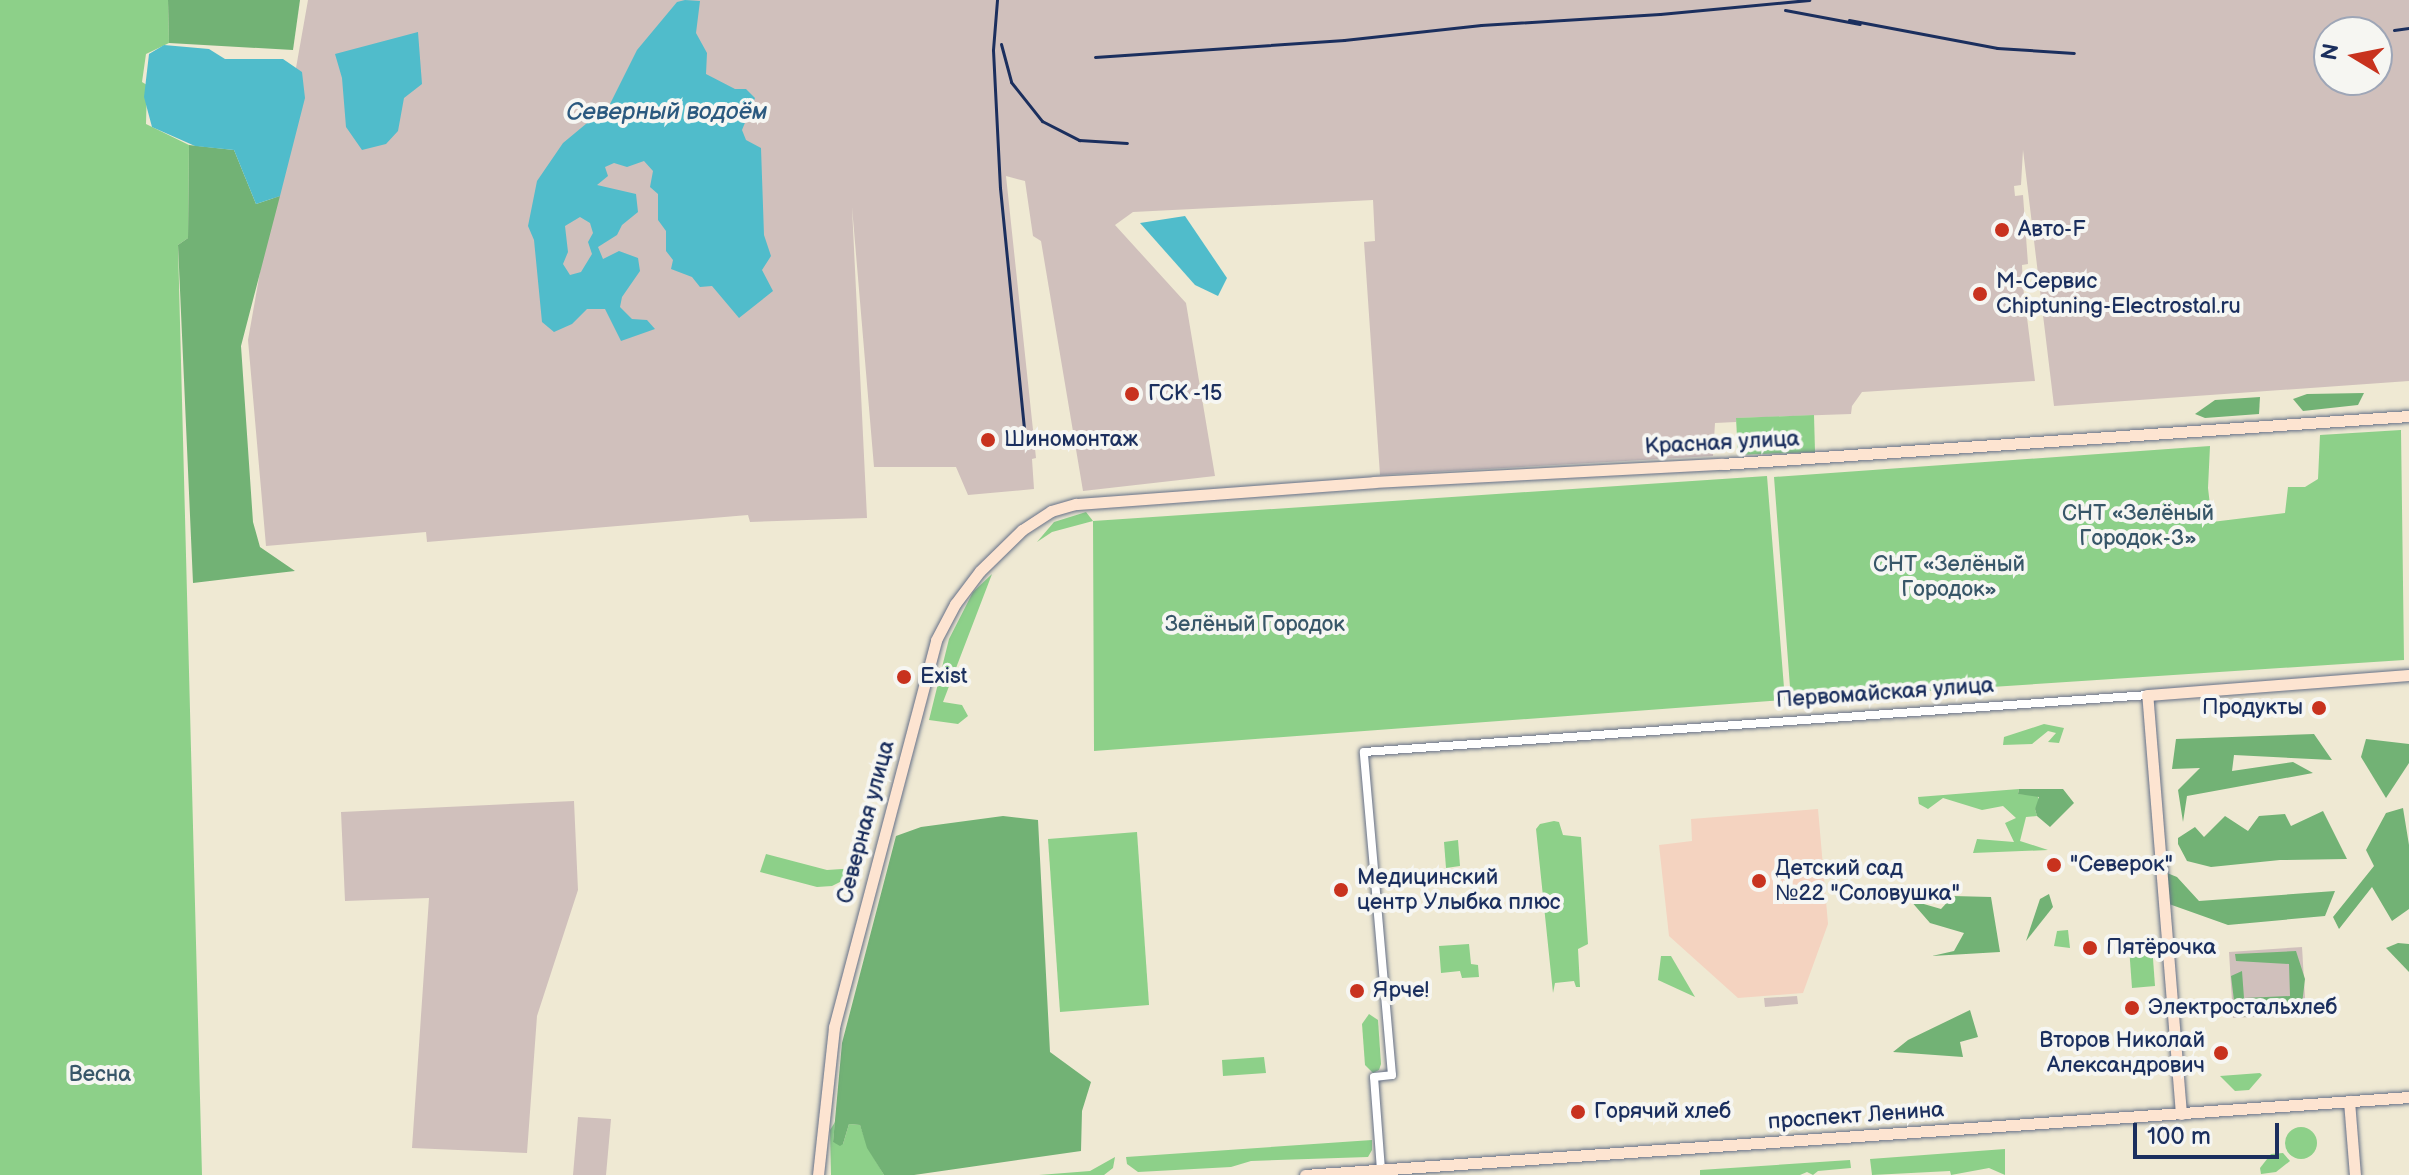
<!DOCTYPE html>
<meta charset="utf-8">
<style>
body{margin:0}
#map{position:relative;width:2409px;height:1175px;overflow:hidden;background:#efe9d3;font-family:"Balsamiq Sans",sans-serif}
div>[style]{position:absolute}
.built>*{inset:0;background:#f4d3c0}
.industrial>*{inset:0;background:#d0c0bc}
.green>*{inset:0;background:#8dd089}
.round{border-radius:50%}
.forest>*{inset:0;background:#72b275}
.water>*{inset:0;background:#50bccb}
.roads{filter:drop-shadow(0 0 2px #657087) drop-shadow(0 0 2px #657087)}
.street>*{height:8px;margin:-4px;padding:0 4px;transform-origin:4px;border-radius:4px;background:#fff}
.secondary>*{height:11px;margin:-5.5px;padding:0 5.5px;transform-origin:5.5px;border-radius:5.5px;background:#fde4d1}
.rail>*{height:3px;margin:-1.5px;padding:0 1.5px;transform-origin:1.5px;border-radius:1.5px;background:#1b2f5e}
.dots>*{width:22px;height:22px;translate:-50% -50%;box-sizing:border-box;border:4px solid #f6f6f2;border-radius:50%}
span{translate:-50% -50%;white-space:nowrap;text-align:center;line-height:1.15;-webkit-text-stroke:8px #f6f6f2;paint-order:stroke}
.poi-label{font-size:22px;color:#1b2f5e}
.left{translate:0 -50%;text-align:left}
.right{translate:-100% -50%;text-align:right}
.street-label{font-size:22px;color:#1b2f5e}
.park-label{font-size:22px;color:#385769}
.water-label{font-size:24px;color:#2b597f;font-style:italic}
.north{position:absolute;left:2313px;top:16px;width:80px;height:80px;box-sizing:border-box;background:#f6f6f2;border:2px solid #9ea6b7;border-radius:50%;rotate:280deg;font-size:22px;font-weight:700;line-height:32px;text-align:center;color:#1b2f5e}
.north::after{content:'';display:block;margin:auto;width:28px;height:36px;background:#c8321e;clip-path:polygon(50% 0,100% 100%,50% 72%,0 100%)}
.scale{position:absolute;left:2133px;top:1123px;width:146px;height:36px;box-sizing:border-box;border:4px solid #1b2f5e;border-top:0;padding-left:10px;font-size:24px;line-height:28px;white-space:nowrap;color:#1b2f5e;-webkit-text-stroke:6px #f6f6f2;paint-order:stroke}
</style>
<div id="map">
<div class="built">
<i style="clip-path:polygon(1818px 809px,1828px 924px,1803px 993px,1738px 998px,1669px 936px,1659px 845px,1692px 841px,1691px 819px)"></i>
</div>
<div class="industrial">
<i style="clip-path:polygon(evenodd,308px 0,2409px 0,2409px 381px,2054px 406px,2023px 150px,2021px 185px,2014px 186px,2015px 196px,2023px 195px,2028px 264px,2022px 265px,2023px 286px,2035px 381px,1862px 392px,1852px 406px,1851px 414px,1737px 418px,1736px 422px,1715px 423px,1713px 456px,1380px 475px,1364px 242px,1375px 241px,1373px 200px,1133px 212px,1115px 225px,1186px 303px,1215px 476px,1083px 491px,1041px 241px,1033px 236px,1025px 181px,1006px 176px,1036px 458px,1032px 459px,1034px 489px,968px 495px,956px 467px,874px 467px,852px 207px,867px 518px,750px 522px,748px 515px,427px 542px,426px 532px,266px 546px,248px 340px,308px 0,2329px 32px,2377px 32px,2377px 80px,2329px 80px,2329px 32px)"></i>
<i style="clip-path:polygon(574px 801px,578px 890px,537px 1016px,527px 1153px,412px 1148px,429px 898px,345px 901px,341px 812px)"></i>
<i style="clip-path:polygon(2302px 947px,2306px 1014px,2233px 1018px,2229px 952px)"></i>
<i style="clip-path:polygon(1797px 996px,1798px 1004px,1765px 1007px,1764px 998px)"></i>
<i style="clip-path:polygon(578px 1117px,611px 1119px,606px 1175px,573px 1175px)"></i>
</div>
<div class="green">
<i style="clip-path:polygon(0 0,168px 0,169px 43px,146px 54px,142px 82px,147px 85px,146px 124px,189px 145px,188px 238px,178px 245px,202px 1175px,0 1175px)"></i>
<i style="clip-path:polygon(1814px 415px,1815px 452px,1738px 455px,1736px 418px)"></i>
<i style="clip-path:polygon(2401px 430px,2404px 660px,1791px 700px,1774px 477px,2210px 446px,2208px 488px,2212px 522px,2285px 513px,2288px 487px,2305px 487px,2318px 479px,2320px 435px)"></i>
<i style="clip-path:polygon(1767px 476px,1785px 700px,1094px 751px,1093px 521px,1052px 532px,1037px 542px,1054px 522px,1086px 512px,1093px 521px)"></i>
<i style="clip-path:polygon(992px 574px,943px 702px,962px 705px,968px 716px,958px 724px,929px 720px,949px 639px,973px 592px)"></i>
<i style="clip-path:polygon(2044px 724px,2064px 728px,2059px 743px,2048px 742px,2056px 733px,2048px 731px,2032px 744px,2003px 745px,2004px 737px)"></i>
<i style="clip-path:polygon(2019px 789px,2018px 794px,2037px 795px,2040px 802px,2035px 809px,2037px 816px,2026px 817px,2020px 841px,2048px 850px,1973px 853px,1977px 839px,2014px 842px,2005px 823px,2016px 818px,2003px 806px,1982px 810px,1943px 798px,1928px 809px,1919px 804px,1918px 797px)"></i>
<i style="clip-path:polygon(1554px 821px,1559px 822px,1563px 835px,1581px 837px,1588px 944px,1578px 949px,1580px 987px,1576px 987px,1574px 981px,1555px 983px,1553px 993px,1536px 829px,1540px 824px)"></i>
<i style="clip-path:polygon(1137px 832px,1149px 1005px,1060px 1012px,1048px 839px)"></i>
<i style="clip-path:polygon(1458px 840px,1460px 866px,1446px 868px,1444px 842px)"></i>
<i style="clip-path:polygon(766px 854px,827px 870px,857px 868px,856px 874px,832px 886px,817px 887px,760px 872px)"></i>
<i style="clip-path:polygon(2068px 930px,2070px 948px,2054px 946px,2057px 931px)"></i>
<i style="clip-path:polygon(1469px 944px,1471px 964px,1478px 965px,1479px 977px,1462px 978px,1460px 971px,1441px 973px,1439px 946px)"></i>
<i style="clip-path:polygon(2152px 945px,2155px 986px,2132px 988px,2129px 947px)"></i>
<i style="clip-path:polygon(1661px 956px,1671px 956px,1695px 997px,1658px 980px)"></i>
<i style="clip-path:polygon(1369px 1014px,1378px 1020px,1381px 1064px,1379px 1070px,1373px 1073px,1365px 1065px,1362px 1024px)"></i>
<i style="clip-path:polygon(1264px 1057px,1266px 1073px,1223px 1076px,1222px 1060px)"></i>
<i style="clip-path:polygon(2260px 1073px,2262px 1075px,2249px 1090px,2235px 1091px,2220px 1076px)"></i>
<i style="clip-path:polygon(835px 1122px,833px 1142px,843px 1144px,849px 1124px,860px 1125px,868px 1148px,884px 1175px,831px 1175px,830px 1130px)"></i>
<i class="round" style="left:2285px;top:1127px;width:32px;height:32px"></i>
<i style="clip-path:polygon(1372px 1140px,1372px 1150px,1368px 1157px,1251px 1161px,1231px 1167px,1138px 1172px,1127px 1164px,1126px 1157px)"></i>
<i style="clip-path:polygon(2005px 1149px,2005px 1175px,1989px 1168px,1951px 1175px,1950px 1171px,1872px 1175px,1870px 1159px)"></i>
<i style="clip-path:polygon(2283px 1153px,2290px 1161px,2276px 1172px,2261px 1174px,2260px 1168px,2271px 1154px)"></i>
<i style="clip-path:polygon(1115px 1157px,1113px 1168px,1104px 1175px,1039px 1175px,1090px 1171px)"></i>
<i style="clip-path:polygon(1850px 1160px,1851px 1168px,1818px 1171px,1813px 1175px,1807px 1172px,1800px 1175px,1700px 1175px,1700px 1170px)"></i>
</div>
<div class="forest">
<i style="clip-path:polygon(168px 0,300px 0,293px 50px,169px 43px)"></i>
<i style="clip-path:polygon(189px 145px,234px 150px,256px 204px,280px 196px,241px 346px,253px 522px,260px 547px,295px 571px,193px 583px,178px 245px,188px 238px)"></i>
<i style="clip-path:polygon(2364px 393px,2358px 405px,2303px 411px,2293px 399px,2307px 394px)"></i>
<i style="clip-path:polygon(2260px 397px,2259px 414px,2205px 418px,2195px 414px,2215px 400px)"></i>
<i style="clip-path:polygon(2314px 734px,2332px 760px,2234px 755px,2232px 771px,2293px 762px,2313px 773px,2187px 796px,2183px 822px,2178px 790px,2200px 768px,2172px 769px,2176px 739px)"></i>
<i style="clip-path:polygon(2366px 739px,2409px 744px,2409px 763px,2386px 798px,2361px 757px)"></i>
<i style="clip-path:polygon(2019px 789px,2063px 789px,2074px 803px,2050px 827px,2037px 816px,2035px 809px,2039px 797px,2018px 794px)"></i>
<i style="clip-path:polygon(2403px 808px,2409px 845px,2409px 909px,2392px 921px,2372px 887px,2339px 929px,2333px 917px,2374px 866px,2366px 850px,2386px 813px)"></i>
<i style="clip-path:polygon(2323px 811px,2347px 859px,2280px 860px,2211px 867px,2187px 861px,2178px 844px,2178px 838px,2195px 827px,2204px 837px,2225px 816px,2248px 831px,2259px 816px,2285px 814px,2291px 826px)"></i>
<i style="clip-path:polygon(1003px 816px,1038px 820px,1050px 1052px,1091px 1082px,1082px 1111px,1081px 1151px,914px 1175px,884px 1175px,867px 1148px,860px 1125px,849px 1124px,843px 1144px,840px 1146px,833px 1142px,842px 1043px,896px 836px,921px 827px)"></i>
<i style="clip-path:polygon(2167px 873px,2177px 877px,2199px 901px,2335px 891px,2325px 916px,2228px 925px,2169px 904px)"></i>
<i style="clip-path:polygon(2049px 894px,2053px 907px,2026px 941px,2040px 899px)"></i>
<i style="clip-path:polygon(1953px 896px,1991px 897px,2000px 952px,1932px 956px,1954px 951px,1964px 933px,1930px 923px,1910px 900px,1941px 909px)"></i>
<i style="clip-path:polygon(2398px 943px,2409px 944px,2409px 972px,2386px 948px)"></i>
<i style="clip-path:polygon(2296px 951px,2305px 979px,2302px 1004px,2286px 1013px,2236px 1017px,2231px 976px,2242px 971px,2244px 998px,2290px 996px,2289px 964px,2236px 961px,2235px 954px)"></i>
<i style="clip-path:polygon(1970px 1010px,1978px 1037px,1960px 1042px,1963px 1057px,1893px 1052px,1908px 1040px)"></i>
</div>
<div class="water">
<i style="clip-path:polygon(evenodd,685px 0,700px 1px,696px 33px,707px 53px,706px 74px,735px 89px,746px 89px,755px 98px,742px 130px,746px 140px,761px 148px,764px 235px,771px 256px,762px 270px,773px 291px,739px 318px,712px 286px,700px 287px,692px 277px,671px 269px,673px 260px,666px 251px,666px 231px,658px 220px,658px 194px,650px 187px,653px 171px,644px 161px,627px 167px,614px 163px,605px 167px,608px 176px,597px 185px,636px 194px,638px 212px,622px 225px,617px 235px,598px 247px,603px 259px,619px 251px,638px 258px,640px 271px,622px 297px,620px 307px,632px 319px,647px 320px,655px 329px,621px 341px,605px 309px,587px 309px,572px 324px,554px 332px,542px 322px,534px 240px,528px 226px,537px 181px,563px 143px,610px 104px,637px 50px,677px 2px,685px 0,580px 217px,590px 223px,593px 233px,588px 242px,592px 254px,581px 272px,570px 275px,563px 264px,568px 252px,565px 226px,580px 217px)"></i>
<i style="clip-path:polygon(418px 32px,422px 84px,404px 98px,398px 131px,386px 144px,362px 150px,346px 127px,342px 78px,335px 54px)"></i>
<i style="clip-path:polygon(164px 45px,209px 49px,225px 59px,283px 59px,302px 72px,305px 98px,280px 196px,256px 204px,234px 150px,195px 146px,152px 127px,144px 97px,149px 54px)"></i>
<i style="clip-path:polygon(1185px 216px,1227px 278px,1218px 296px,1195px 285px,1140px 223px)"></i>
</div>
<div class="roads">
<div class="street">
<i style="left:1381px;top:1170px;width:93px;rotate:-94.3deg"></i>
<i style="left:1374px;top:1077px;width:18px;rotate:-6deg"></i>
<i style="left:1392px;top:1075px;width:324px;rotate:-95deg"></i>
<i style="left:1364px;top:752px;width:785px;rotate:-4.16deg"></i>
</div>
<div class="secondary">
<i style="left:2349px;top:1101px;width:74px;rotate:85.4deg"></i>
<i style="left:2181px;top:1114px;width:420px;rotate:-94.6deg"></i>
<i style="left:2147px;top:695px;width:263px;rotate:-4.4deg"></i>
<i style="left:818px;top:1175px;width:149px;rotate:-83.8deg"></i>
<i style="left:834px;top:1027px;width:400px;rotate:-75.2deg"></i>
<i style="left:936px;top:640px;width:41px;rotate:-62.2deg"></i>
<i style="left:955px;top:604px;width:41px;rotate:-52.9deg"></i>
<i style="left:980px;top:571px;width:59px;rotate:-44.3deg"></i>
<i style="left:1022px;top:530px;width:35px;rotate:-33deg"></i>
<i style="left:1051px;top:511px;width:26px;rotate:-16deg"></i>
<i style="left:1076px;top:504px;width:299px;rotate:-4.2deg"></i>
<i style="left:1374px;top:482px;width:348px;rotate:-3deg"></i>
<i style="left:1722px;top:464px;width:689px;rotate:-4deg"></i>
<i style="left:1305px;top:1175px;width:1107px;rotate:-4.04deg"></i>
</div>
</div>
<div class="rail">
<i style="left:997px;top:0;width:50px;rotate:94.6deg"></i>
<i style="left:993px;top:50px;width:138px;rotate:87.1deg"></i>
<i style="left:1000px;top:188px;width:251px;rotate:84.3deg"></i>
<i style="left:1785px;top:10px;width:76px;rotate:10.6deg"></i>
<i style="left:1849px;top:20px;width:151px;rotate:10.7deg"></i>
<i style="left:1997px;top:48px;width:77px;rotate:3.7deg"></i>
<i style="left:2394px;top:30px;width:15px;rotate:-8deg"></i>
<i style="left:1001px;top:44px;width:39px;rotate:75deg"></i>
<i style="left:1011px;top:82px;width:50px;rotate:51.5deg"></i>
<i style="left:1042px;top:121px;width:42px;rotate:27.2deg"></i>
<i style="left:1079px;top:140px;width:48px;rotate:3.6deg"></i>
<i style="left:1095px;top:57px;width:250px;rotate:-3.9deg"></i>
<i style="left:1344px;top:40px;width:138px;rotate:-6.2deg"></i>
<i style="left:1481px;top:25px;width:179px;rotate:-3.5deg"></i>
<i style="left:1660px;top:14px;width:150px;rotate:-5.4deg"></i>
</div>
<div class="dots">
<i style="left:2002px;top:230px;background:#c8321e"></i>
<i style="left:1980px;top:294px;background:#c8321e"></i>
<i style="left:1132px;top:394px;background:#c8321e"></i>
<i style="left:988px;top:440px;background:#c8321e"></i>
<i style="left:904px;top:677px;background:#c8321e"></i>
<i style="left:2319px;top:708px;background:#c8321e"></i>
<i style="left:2054px;top:865px;background:#c8321e"></i>
<i style="left:1759px;top:881px;background:#c8321e"></i>
<i style="left:1341px;top:890px;background:#c8321e"></i>
<i style="left:2090px;top:948px;background:#c8321e"></i>
<i style="left:1357px;top:991px;background:#c8321e"></i>
<i style="left:2132px;top:1008px;background:#c8321e"></i>
<i style="left:2221px;top:1053px;background:#c8321e"></i>
<i style="left:1578px;top:1112px;background:#c8321e"></i>
</div>
<div class="poi-label">
<span class="left" style="left:2018px;top:230px">Авто-F</span>
<span class="left" style="left:1996px;top:294px">M-Сервис<br>Chiptuning-Electrostal.ru</span>
<span class="left" style="left:1148px;top:394px">ГСК -15</span>
<span class="left" style="left:1004px;top:440px">Шиномонтаж</span>
<span class="left" style="left:920px;top:677px">Exist</span>
<span class="right" style="left:2303px;top:708px">Продукты</span>
<span class="left" style="left:2070px;top:865px">"Северок"</span>
<span class="left" style="left:1775px;top:881px">Детский сад<br>№22 "Соловушка"</span>
<span class="left" style="left:1357px;top:890px">Медицинский<br>центр Улыбка плюс</span>
<span class="left" style="left:2106px;top:948px">Пятёрочка</span>
<span class="left" style="left:1373px;top:991px">Ярче!</span>
<span class="left" style="left:2148px;top:1008px">Электростальхлеб</span>
<span class="right" style="left:2205px;top:1053px">Второв Николай<br>Александрович</span>
<span class="left" style="left:1594px;top:1112px">Горячий хлеб</span>
</div>
<div class="street-label">
<span style="left:1722px;top:443px;rotate:-3deg">Красная улица</span>
<span style="left:1885px;top:693px;rotate:-4deg">Первомайская улица</span>
<span style="left:866px;top:822px;rotate:-75deg">Северная улица</span>
<span style="left:1856px;top:1116px;rotate:-4deg">проспект Ленина</span>
</div>
<div class="park-label">
<span style="left:2138px;top:526px">СНТ «Зелёный<br>Городок-3»</span>
<span style="left:1949px;top:577px">СНТ «Зелёный<br>Городок»</span>
<span style="left:1255px;top:625px">Зелёный Городок</span>
<span style="left:100px;top:1075px">Весна</span>
</div>
<div class="water-label">
<span style="left:667px;top:112px">Северный водоём</span>
</div>
<div class="north">N</div>
<div class="scale">100 m</div>
</div>
